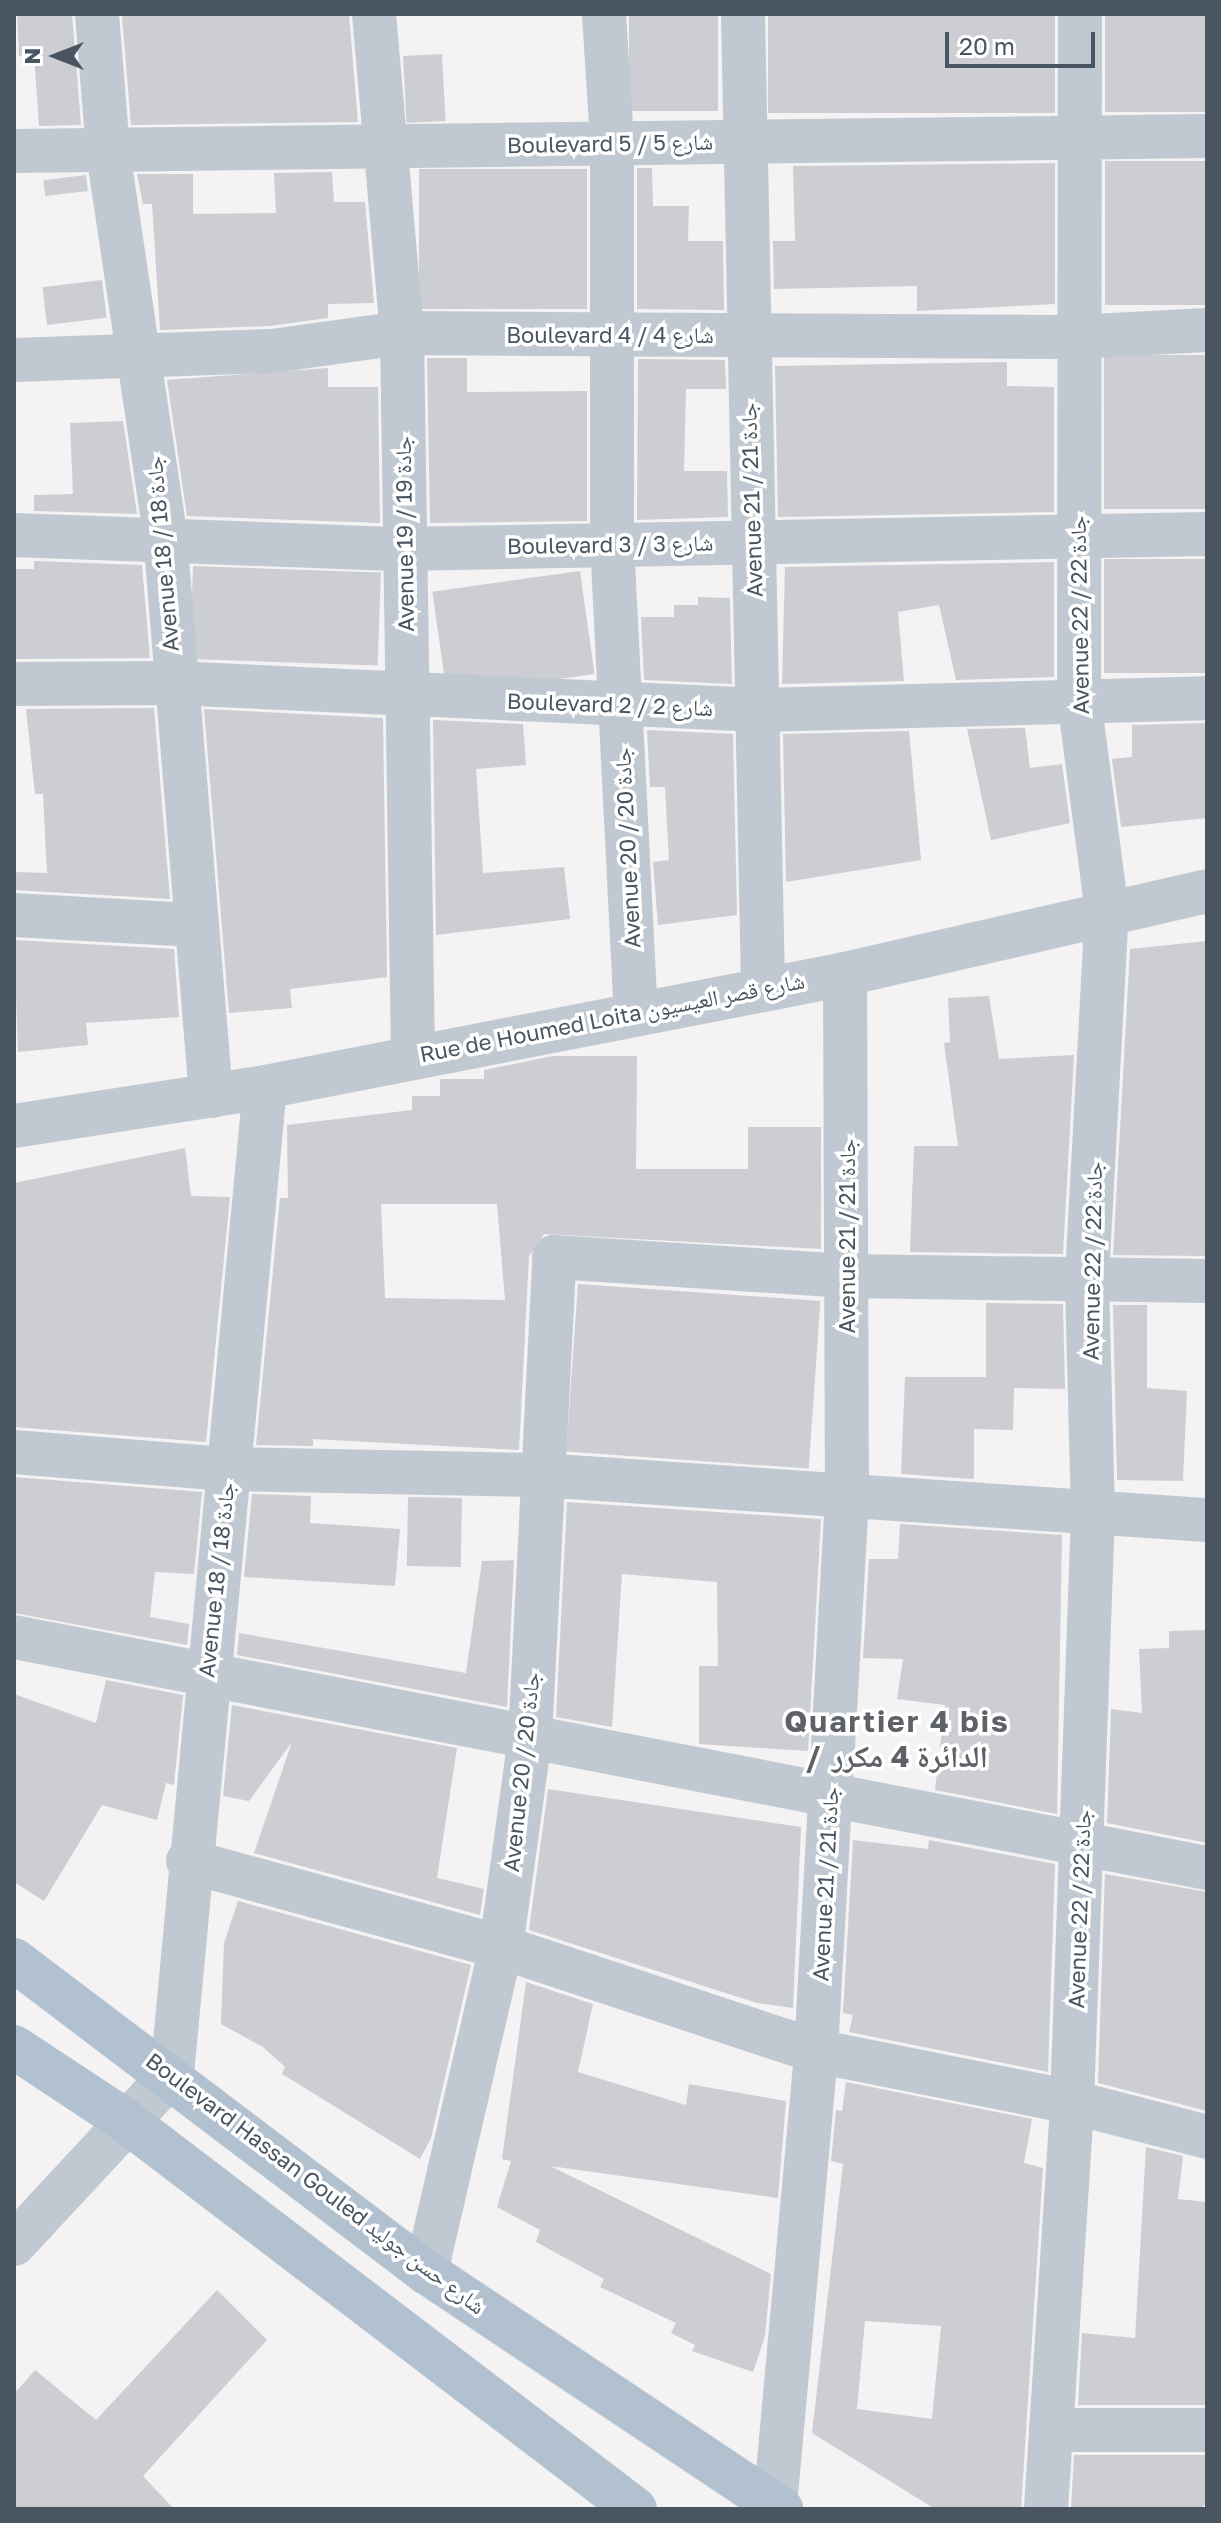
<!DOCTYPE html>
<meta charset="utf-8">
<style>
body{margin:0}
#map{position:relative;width:1221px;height:2523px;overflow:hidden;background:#f4f2f2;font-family:"Golos Text","Noto Naskh Arabic",sans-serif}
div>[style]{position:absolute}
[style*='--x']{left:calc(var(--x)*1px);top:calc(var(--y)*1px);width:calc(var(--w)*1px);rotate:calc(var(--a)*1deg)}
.building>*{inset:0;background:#ccced4;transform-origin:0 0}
.minor>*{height:44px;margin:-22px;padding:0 22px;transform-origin:22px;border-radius:22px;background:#c0c9d1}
.major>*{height:44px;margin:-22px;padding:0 22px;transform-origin:22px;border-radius:22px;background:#b2c1d0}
span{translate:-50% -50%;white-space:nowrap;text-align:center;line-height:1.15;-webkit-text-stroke:7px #fff;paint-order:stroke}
.street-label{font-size:22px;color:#495560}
.district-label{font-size:30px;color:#5e6267;font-weight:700;letter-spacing:2px}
.frame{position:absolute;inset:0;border:16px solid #495560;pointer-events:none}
.north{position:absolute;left:16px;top:16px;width:80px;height:80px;-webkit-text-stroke:6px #fff;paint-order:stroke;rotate:270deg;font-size:22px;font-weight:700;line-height:32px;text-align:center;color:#495560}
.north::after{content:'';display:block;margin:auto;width:28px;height:36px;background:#495560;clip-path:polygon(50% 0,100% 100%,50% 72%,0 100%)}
.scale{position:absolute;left:945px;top:32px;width:150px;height:36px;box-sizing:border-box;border:4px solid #495560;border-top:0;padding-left:10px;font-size:24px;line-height:28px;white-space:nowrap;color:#495560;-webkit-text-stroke:6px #fff;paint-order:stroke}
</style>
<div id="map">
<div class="building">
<i style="clip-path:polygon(17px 14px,72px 14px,81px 125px,39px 126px,34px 54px,19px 56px)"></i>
<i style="clip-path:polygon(148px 14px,349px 14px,358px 122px,131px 125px,122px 16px)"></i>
<i style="left:629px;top:14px;width:89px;height:97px"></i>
<i style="left:768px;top:14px;width:287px;height:99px"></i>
<i style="left:1105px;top:14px;width:102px;height:98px"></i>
<i style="left:442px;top:54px;width:67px;height:39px;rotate:87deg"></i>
<i style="left:1207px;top:161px;width:144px;height:102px;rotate:90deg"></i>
<i style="clip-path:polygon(1055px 163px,1055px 304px,917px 311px,917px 286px,774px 289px,773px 241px,795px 241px,793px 166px)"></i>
<i style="clip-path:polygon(637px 168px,652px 168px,653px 206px,689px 206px,688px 241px,723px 241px,724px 310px,637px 309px)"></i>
<i style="left:587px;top:169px;width:140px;height:168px;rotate:90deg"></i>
<i style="clip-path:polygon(332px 172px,334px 202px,365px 202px,374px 303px,328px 304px,328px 318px,270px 326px,160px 330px,152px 204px,143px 204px,137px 174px,193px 174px,193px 214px,276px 213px,274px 173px)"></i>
<i style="left:86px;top:175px;width:16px;height:43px;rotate:83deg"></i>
<i style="left:102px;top:280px;width:38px;height:60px;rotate:83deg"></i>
<i style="left:1207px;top:355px;width:154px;height:103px;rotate:90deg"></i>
<i style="clip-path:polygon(427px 358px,467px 358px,467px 392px,587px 391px,587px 521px,430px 523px)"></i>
<i style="clip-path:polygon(638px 359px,725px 360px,726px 389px,686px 389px,684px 471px,727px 471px,728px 517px,637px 520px)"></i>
<i style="clip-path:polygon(1007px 362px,1007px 386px,1054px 387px,1054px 512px,778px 517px,775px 366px)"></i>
<i style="clip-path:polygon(328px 368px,328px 387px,378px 387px,380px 523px,187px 516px,167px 380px)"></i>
<i style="clip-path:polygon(123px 421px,137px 514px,34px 511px,34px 495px,73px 494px,70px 423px)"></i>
<i style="left:1207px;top:559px;width:114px;height:103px;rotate:90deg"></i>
<i style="clip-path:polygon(34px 561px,142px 565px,150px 658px,14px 659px,14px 569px,34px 569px)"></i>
<i style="clip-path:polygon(1054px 562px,1054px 677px,956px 680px,939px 605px,898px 612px,904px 681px,782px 684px,785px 567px)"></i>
<i style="left:193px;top:566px;width:188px;height:93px;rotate:2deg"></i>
<i style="left:580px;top:571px;width:104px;height:149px;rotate:82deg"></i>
<i style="clip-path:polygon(698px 597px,730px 598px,732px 684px,644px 680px,641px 617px,674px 617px,674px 605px,698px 605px)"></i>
<i style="clip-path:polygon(154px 708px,170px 899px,14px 890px,14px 872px,47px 873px,43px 794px,35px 794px,26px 709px)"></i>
<i style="clip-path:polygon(204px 709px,383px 718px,387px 977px,290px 989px,292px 1008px,229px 1013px)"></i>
<i style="clip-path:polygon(433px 720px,523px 724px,526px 765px,476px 769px,483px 873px,564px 867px,570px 919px,436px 935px)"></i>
<i style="clip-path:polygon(1207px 723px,1207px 818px,1121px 827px,1112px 759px,1132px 757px,1132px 725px)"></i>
<i style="clip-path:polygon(1025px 728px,1030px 768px,1062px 764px,1070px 823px,991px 840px,967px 729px)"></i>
<i style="clip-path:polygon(647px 730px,733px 734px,737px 915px,658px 925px,653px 862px,669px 860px,665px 787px,650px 787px)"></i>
<i style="clip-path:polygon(909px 731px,921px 860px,786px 882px,783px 734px)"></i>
<i style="clip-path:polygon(14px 940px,174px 949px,179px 1017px,86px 1023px,88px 1045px,18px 1052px)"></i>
<i style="clip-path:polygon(1207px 941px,1205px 1256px,1113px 1255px,1130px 949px)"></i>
<i style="clip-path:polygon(989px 996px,999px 1059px,1074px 1055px,1063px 1254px,910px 1252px,914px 1146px,958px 1146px,944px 1043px,950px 1042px,948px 998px)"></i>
<i style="clip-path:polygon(evenodd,553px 1056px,637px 1056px,636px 1169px,748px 1169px,748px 1127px,821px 1127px,821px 1249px,544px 1234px,529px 1256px,519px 1450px,313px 1439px,313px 1446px,256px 1445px,280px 1198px,288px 1198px,287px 1125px,412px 1110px,412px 1096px,440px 1096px,440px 1079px,484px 1079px,484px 1070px,553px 1056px,381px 1204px,497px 1204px,505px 1300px,385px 1298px,381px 1204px)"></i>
<i style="clip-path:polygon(185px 1148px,191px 1196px,230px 1197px,206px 1442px,14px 1427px,14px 1183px)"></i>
<i style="left:578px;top:1284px;width:243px;height:168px;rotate:4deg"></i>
<i style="clip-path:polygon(986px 1303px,1063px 1304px,1065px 1389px,1014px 1388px,1013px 1430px,974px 1429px,974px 1479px,901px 1474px,905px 1377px,986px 1377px)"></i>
<i style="clip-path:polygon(1113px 1305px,1147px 1305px,1147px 1388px,1187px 1391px,1183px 1481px,1117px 1480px)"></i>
<i style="clip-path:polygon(14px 1477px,202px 1492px,194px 1574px,155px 1572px,150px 1617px,189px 1624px,187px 1645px,14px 1613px)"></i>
<i style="clip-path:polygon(252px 1494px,311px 1496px,310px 1523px,400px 1529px,395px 1586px,244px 1577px)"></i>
<i style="left:408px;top:1497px;width:54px;height:69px;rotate:1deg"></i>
<i style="clip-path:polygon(567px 1502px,821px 1519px,808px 1751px,699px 1744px,699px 1666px,718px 1666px,717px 1582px,622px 1574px,612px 1727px,556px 1717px)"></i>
<i style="clip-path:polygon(900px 1524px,1062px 1535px,1057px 1814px,935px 1790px,945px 1705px,897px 1699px,903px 1659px,863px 1658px,869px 1559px,898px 1559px)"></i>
<i style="clip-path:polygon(514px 1560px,507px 1707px,237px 1655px,239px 1633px,466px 1673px,482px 1561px)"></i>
<i style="clip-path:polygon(1207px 1630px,1207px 1843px,1107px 1823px,1111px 1709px,1142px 1713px,1139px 1649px,1169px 1648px,1169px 1631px)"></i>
<i style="clip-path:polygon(106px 1680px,183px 1695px,174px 1785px,166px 1783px,157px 1820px,102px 1805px,44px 1901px,14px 1882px,14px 1694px,96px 1723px)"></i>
<i style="clip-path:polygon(232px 1705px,457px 1748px,437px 1878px,484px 1889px,480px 1915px,254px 1853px,292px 1742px,249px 1801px,223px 1796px)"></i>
<i style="clip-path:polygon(548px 1789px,801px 1827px,793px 2008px,757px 2003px,529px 1930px)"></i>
<i style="clip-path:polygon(853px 1840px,928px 1849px,929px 1840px,1055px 1864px,1048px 2072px,849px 2032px,853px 2015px,843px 2013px)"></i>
<i style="clip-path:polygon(1105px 1874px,1207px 1892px,1207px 2111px,1098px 2083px)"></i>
<i style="clip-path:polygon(238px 1901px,471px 1965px,431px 2138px,420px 2159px,282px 2074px,285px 2067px,263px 2047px,221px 2024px,224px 1943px)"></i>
<i style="clip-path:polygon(526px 1982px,593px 2004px,578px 2072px,686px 2105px,689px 2084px,786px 2101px,778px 2198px,550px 2166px,771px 2274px,765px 2336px,753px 2372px,692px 2351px,695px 2345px,671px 2333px,676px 2323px,600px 2287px,604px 2279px,536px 2242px,540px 2230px,497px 2207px,511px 2161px,502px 2159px)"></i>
<i style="clip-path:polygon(evenodd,846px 2082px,1032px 2119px,1024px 2163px,1043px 2168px,1021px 2509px,935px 2509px,812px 2433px,843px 2164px,831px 2161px,836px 2110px,842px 2111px,846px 2082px,865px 2321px,941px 2326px,932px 2419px,857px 2409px,865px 2321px)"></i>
<i style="clip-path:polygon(1146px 2147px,1183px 2156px,1178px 2199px,1207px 2202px,1207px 2405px,1078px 2405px,1082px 2333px,1135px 2338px)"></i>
<i style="clip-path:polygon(217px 2290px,267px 2340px,143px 2476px,174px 2509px,14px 2509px,14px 2394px,35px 2370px,96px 2420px)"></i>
<i style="clip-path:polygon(1074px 2455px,1207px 2455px,1207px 2500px,1202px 2509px,1071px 2509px)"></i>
</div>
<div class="minor">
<i style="--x:97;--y:14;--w:138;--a:85.4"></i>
<i style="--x:108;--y:152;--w:387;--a:81.5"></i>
<i style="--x:165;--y:535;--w:563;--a:85.31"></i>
<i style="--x:374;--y:14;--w:320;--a:85"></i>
<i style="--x:402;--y:333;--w:722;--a:89.13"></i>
<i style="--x:604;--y:14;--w:126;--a:86.4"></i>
<i style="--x:612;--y:140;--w:403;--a:90"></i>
<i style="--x:612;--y:543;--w:469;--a:87.1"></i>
<i style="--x:743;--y:14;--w:972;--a:88.82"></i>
<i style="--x:14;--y:151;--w:1193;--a:-0.72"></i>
<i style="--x:14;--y:360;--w:258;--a:-2"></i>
<i style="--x:272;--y:351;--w:131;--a:-7.9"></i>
<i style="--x:402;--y:333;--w:673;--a:0.34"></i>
<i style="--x:1075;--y:337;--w:132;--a:-3"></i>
<i style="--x:14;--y:535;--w:387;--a:2.1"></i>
<i style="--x:401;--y:549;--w:806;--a:-1.07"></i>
<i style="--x:14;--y:684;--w:159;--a:-0.4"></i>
<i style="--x:173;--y:683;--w:587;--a:2.64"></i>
<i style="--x:759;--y:710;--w:448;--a:-1.5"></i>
<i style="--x:14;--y:915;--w:181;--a:3.2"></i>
<i style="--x:14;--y:1126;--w:254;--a:-8.8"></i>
<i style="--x:265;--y:1087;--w:591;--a:-11.02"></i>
<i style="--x:845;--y:974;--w:371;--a:-12.9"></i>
<i style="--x:14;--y:1452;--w:214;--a:4.6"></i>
<i style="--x:227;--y:1469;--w:314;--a:1.1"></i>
<i style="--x:541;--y:1475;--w:668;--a:3.87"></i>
<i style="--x:14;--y:1637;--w:1215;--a:10.96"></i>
<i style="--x:188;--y:1861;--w:325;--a:15.4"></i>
<i style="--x:501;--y:1947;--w:332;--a:18.3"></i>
<i style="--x:816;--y:2051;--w:261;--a:11.3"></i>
<i style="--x:1072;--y:2102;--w:139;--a:14.5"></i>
<i style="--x:14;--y:2244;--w:232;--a:-47.1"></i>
<i style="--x:172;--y:2074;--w:991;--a:-84.62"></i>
<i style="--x:426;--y:2272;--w:334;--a:-77"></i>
<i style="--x:501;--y:1947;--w:210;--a:-82.1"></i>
<i style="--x:530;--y:1739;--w:483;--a:-87.1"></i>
<i style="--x:554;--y:1257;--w:294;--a:3.7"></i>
<i style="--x:847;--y:1276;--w:360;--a:0.8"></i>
<i style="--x:1051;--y:2430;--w:156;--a:0"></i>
<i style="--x:775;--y:2505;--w:456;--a:-84.8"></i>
<i style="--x:816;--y:2051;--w:555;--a:-86.8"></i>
<i style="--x:847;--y:1497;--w:523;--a:-90.22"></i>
<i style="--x:1046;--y:2509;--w:408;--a:-86.3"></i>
<i style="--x:1072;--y:2102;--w:589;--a:-87.96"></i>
<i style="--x:1093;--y:1513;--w:236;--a:-91.5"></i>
<i style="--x:1087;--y:1277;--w:366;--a:-86.9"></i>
<i style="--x:1107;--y:912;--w:214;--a:-97.5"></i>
<i style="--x:1079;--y:700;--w:686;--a:-89.92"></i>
</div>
<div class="major">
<i style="--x:14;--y:1960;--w:517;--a:37.14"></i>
<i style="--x:426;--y:2272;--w:427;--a:33.7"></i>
<i style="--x:14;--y:2047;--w:134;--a:33.5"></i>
<i style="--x:126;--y:2121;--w:640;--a:37.32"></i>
</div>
<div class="street-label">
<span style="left:610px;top:143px;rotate:-1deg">Boulevard 5 / شارع 5</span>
<span style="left:610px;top:335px">Boulevard 4 / شارع 4</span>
<span style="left:751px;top:500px;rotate:-92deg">Avenue 21 / جادة 21</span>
<span style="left:404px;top:534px;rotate:-91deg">Avenue 19 / جادة 19</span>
<span style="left:610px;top:544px;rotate:-1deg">Boulevard 3 / شارع 3</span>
<span style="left:162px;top:554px;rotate:-95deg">Avenue 18 / جادة 18</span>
<span style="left:1079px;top:615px;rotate:-91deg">Avenue 22 / جادة 22</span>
<span style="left:610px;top:704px;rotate:2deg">Boulevard 2 / شارع 2</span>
<span style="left:627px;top:848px;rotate:-93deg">Avenue 20 / جادة 20</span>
<span style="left:612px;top:1017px;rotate:-11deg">Rue de Houmed Loita شارع قصر العيسيون</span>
<span style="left:847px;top:1236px;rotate:-90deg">Avenue 21 / جادة 21</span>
<span style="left:1092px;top:1261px;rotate:-89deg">Avenue 22 / جادة 22</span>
<span style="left:216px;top:1580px;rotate:-84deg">Avenue 18 / جادة 18</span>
<span style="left:521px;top:1772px;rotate:-84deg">Avenue 20 / جادة 20</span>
<span style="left:825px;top:1884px;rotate:-87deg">Avenue 21 / جادة 21</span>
<span style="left:1079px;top:1909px;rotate:-88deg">Avenue 22 / جادة 22</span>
<span style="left:316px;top:2183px;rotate:37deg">Boulevard Hassan Gouled شارع حسن جوليد</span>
</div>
<div class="district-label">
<span style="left:897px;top:1738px">Quartier 4 bis<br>/ الدائرة 4 مكرر</span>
</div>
<div class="frame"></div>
<div class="north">N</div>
<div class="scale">20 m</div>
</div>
